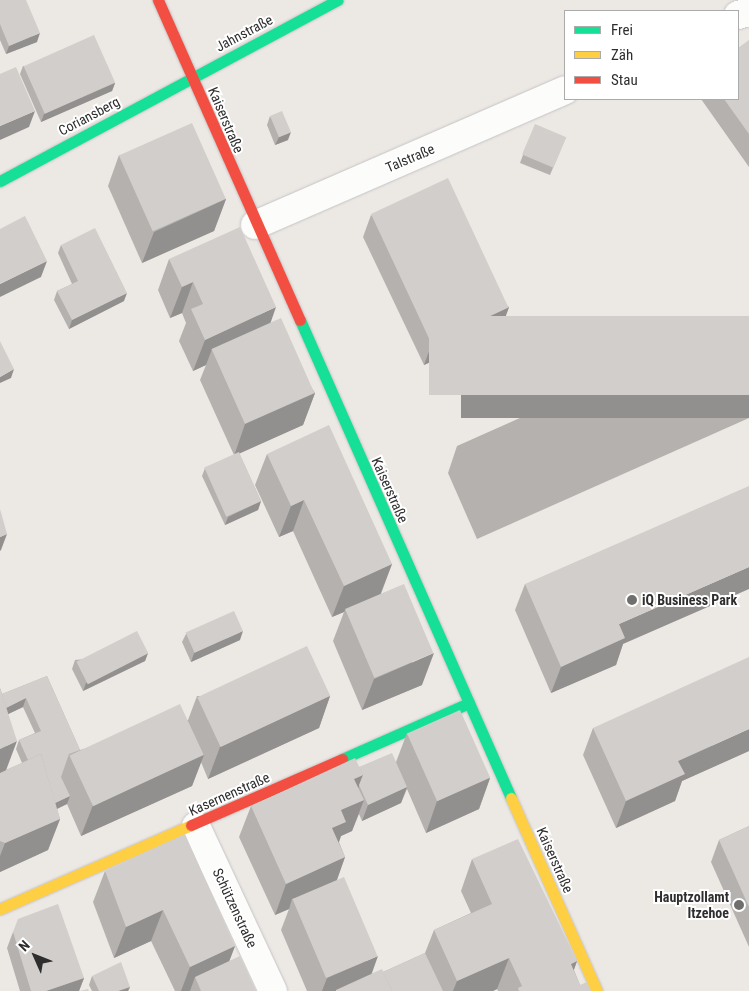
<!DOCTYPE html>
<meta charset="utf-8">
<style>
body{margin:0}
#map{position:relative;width:749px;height:991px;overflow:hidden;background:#ece8e4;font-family:"Roboto Condensed",sans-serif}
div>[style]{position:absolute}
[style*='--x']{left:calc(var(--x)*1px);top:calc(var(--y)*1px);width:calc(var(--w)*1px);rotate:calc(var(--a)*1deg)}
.roads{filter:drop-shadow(0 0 1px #c5c4c5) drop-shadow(0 0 1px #c5c4c5)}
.street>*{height:28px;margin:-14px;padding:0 14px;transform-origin:14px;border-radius:14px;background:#fcfcfb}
.fast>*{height:11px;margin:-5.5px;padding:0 5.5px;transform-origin:5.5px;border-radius:5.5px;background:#16e098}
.slow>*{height:11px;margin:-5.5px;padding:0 5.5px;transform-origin:5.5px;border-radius:5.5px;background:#ffcf43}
.jam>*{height:11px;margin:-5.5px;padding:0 5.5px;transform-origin:5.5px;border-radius:5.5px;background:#f24e42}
.wall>*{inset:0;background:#b4b1af}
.shaded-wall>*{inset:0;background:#92908e;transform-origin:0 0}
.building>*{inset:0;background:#d1cecb;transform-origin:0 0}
.dots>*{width:14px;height:14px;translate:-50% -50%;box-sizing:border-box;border:2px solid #fff;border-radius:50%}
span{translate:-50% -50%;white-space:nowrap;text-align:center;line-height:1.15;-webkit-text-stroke:4px #fff;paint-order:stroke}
.street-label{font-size:14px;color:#2e2e2e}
.poi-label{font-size:14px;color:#2e2e2e;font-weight:700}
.left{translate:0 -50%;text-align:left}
.right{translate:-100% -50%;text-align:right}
.legend{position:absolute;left:564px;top:10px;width:175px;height:90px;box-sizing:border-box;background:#fff;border:1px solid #ababab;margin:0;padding:6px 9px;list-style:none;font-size:15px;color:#2e2e2e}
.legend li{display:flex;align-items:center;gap:10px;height:25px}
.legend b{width:25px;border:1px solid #ababab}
.north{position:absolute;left:10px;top:931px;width:50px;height:50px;-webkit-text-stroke:4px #fff;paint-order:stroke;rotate:314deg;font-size:14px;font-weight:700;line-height:20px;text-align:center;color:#2e2e2e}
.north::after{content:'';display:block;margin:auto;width:18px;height:22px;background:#2e2e2e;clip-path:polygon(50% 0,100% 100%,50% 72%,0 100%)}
</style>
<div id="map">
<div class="roads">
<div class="street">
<i style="--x:738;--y:15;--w:11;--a:-15"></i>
<i style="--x:255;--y:225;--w:338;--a:-23.5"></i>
<i style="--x:196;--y:826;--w:182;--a:65"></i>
</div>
<div class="fast">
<i style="--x:0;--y:181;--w:383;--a:-28.2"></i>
<i style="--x:300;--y:320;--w:522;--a:66.18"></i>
<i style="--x:342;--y:759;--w:139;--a:-23.8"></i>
</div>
<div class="slow">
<i style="--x:511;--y:798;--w:211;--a:66"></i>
<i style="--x:0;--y:909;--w:209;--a:-23.7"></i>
</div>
<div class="jam">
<i style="--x:158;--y:0;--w:350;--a:66.1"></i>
<i style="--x:191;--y:825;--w:165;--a:-23.6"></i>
</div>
</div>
<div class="wall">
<i style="clip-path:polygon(0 0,37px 42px,6px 54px,0 40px)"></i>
<i style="clip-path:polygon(749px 40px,749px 167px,701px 99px,738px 99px)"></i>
<i style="clip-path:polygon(23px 66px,115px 83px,112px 91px,41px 122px,20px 74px)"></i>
<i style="clip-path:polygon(270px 116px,288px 140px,275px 145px,267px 125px)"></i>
<i style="clip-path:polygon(566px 137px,550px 175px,520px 163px,523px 155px)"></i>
<i style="clip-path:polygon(119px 155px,226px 199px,214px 231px,142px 263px,108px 186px)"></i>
<i style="clip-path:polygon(371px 215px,509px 307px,501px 329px,424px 365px,363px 237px)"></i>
<i style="clip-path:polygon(61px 245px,124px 301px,69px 329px,54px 300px,57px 291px,72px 284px,58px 253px)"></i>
<i style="clip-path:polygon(169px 259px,270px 323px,315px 393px,303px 425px,239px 453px,261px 501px,258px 510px,225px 525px,202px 476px,205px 468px,234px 455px,200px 380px,206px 365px,193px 371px,179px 341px,186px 323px,182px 313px,170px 318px,158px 290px)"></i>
<i style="clip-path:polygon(749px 316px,749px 418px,477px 539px,448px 473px,457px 446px)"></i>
<i style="clip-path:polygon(267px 454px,392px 564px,381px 594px,422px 685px,362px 710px,333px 641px,344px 612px,332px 617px,293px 531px,279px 537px,255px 485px)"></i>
<i style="clip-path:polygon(525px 584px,623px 644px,616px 665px,551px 693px,515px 610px)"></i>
<i style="clip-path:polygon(186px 634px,240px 640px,191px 662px,182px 642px)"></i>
<i style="clip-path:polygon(148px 653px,145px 661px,83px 691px,72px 669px,75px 660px)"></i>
<i style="clip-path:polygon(evenodd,47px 676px,80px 750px,188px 720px,197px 696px,330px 696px,319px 728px,208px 779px,201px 762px,192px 786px,81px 836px,67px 804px,57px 809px,60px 819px,48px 850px,0 872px,0 688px,2px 694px,47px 676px,23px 707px,35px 733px,19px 740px,16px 749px,22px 763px,6px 770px,8px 714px,23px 707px)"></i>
<i style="clip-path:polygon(593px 728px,749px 751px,682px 781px,675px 801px,616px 828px,583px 755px)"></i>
<i style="clip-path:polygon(407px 733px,490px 778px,479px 809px,426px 833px,407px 789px,401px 803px,362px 821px,359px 814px,352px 831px,341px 836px,339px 842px,345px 857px,337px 880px,371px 974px,383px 972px,425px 953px,434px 930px,471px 913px,461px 891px,472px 859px,577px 961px,574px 970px,580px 985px,591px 991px,498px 991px,497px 989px,493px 991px,307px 991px,281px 930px,289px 909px,275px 915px,239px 837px,251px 806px,359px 767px,396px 762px)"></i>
<i style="clip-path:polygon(749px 826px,749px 947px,711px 862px,719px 840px)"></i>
<i style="clip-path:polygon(105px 871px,235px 946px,229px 961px,256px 991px,175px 991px,151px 941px,114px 958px,93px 902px)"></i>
<i style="clip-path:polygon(13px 932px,84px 978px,79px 991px,20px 991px,7px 948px)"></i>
<i style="clip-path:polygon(92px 976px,130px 987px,128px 991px,92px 991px,89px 985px)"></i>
</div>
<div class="shaded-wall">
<i style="clip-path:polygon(40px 33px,37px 42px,6px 54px,9px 46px)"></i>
<i style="clip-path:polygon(115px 83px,112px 91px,41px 122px,44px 114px)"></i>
<i style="clip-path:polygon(35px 111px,29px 127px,0 140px,0 126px)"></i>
<i style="clip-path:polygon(291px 132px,288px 140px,275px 145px,279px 137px)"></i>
<i style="clip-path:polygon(226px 199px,214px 231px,142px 263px,154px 232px)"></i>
<i style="clip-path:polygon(47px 261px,41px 277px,0 297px,0 284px)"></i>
<i style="clip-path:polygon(193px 282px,182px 313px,170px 318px,182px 287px)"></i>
<i style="clip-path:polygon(127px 293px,124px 301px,69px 329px,72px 320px)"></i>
<i style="clip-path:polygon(276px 307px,265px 339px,212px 349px,206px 365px,193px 371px,205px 340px)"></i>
<i style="clip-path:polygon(509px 307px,501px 329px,424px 365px,432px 343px)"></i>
<i style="clip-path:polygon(14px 369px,11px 378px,0 383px,0 377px)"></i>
<i style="clip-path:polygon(315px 393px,303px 425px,234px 456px,245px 424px)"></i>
<i style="left:749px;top:395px;width:23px;height:288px;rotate:90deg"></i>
<i style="clip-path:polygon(304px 500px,293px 531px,279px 537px,291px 506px)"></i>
<i style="clip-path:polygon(261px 501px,258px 510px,225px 525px,228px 517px)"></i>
<i style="clip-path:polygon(7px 534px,1px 550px,0 551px,0 537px)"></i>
<i style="clip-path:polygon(392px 564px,380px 595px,345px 610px,344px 612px,332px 617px,344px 586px)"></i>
<i style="clip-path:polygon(749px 567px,749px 589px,623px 644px,616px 665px,551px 693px,561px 667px,619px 624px)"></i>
<i style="clip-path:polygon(243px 631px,240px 640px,191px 662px,194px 653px)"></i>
<i style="clip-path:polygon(148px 653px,145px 661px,83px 691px,86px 683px)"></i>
<i style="clip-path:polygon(434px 653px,422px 685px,362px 710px,374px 679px)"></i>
<i style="clip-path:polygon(330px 696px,319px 728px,208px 779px,220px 747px)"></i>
<i style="clip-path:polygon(26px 698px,23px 707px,0 718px,0 711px)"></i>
<i style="clip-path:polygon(749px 729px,749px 751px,682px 781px,675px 801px,616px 828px,626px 801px,678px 761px)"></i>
<i style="clip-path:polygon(17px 741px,5px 773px,0 775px,0 749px)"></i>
<i style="clip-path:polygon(204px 755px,192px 786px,81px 836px,93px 805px)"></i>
<i style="clip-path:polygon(363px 775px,352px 805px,364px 800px,352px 831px,341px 836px,335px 853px,332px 828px,354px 779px)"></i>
<i style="clip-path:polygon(490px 778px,479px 809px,426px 833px,437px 801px)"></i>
<i style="clip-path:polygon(407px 787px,401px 803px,362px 821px,368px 805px)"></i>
<i style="clip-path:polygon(70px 796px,67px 804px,46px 814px,49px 806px)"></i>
<i style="clip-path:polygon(60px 819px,48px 850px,0 872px,0 856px,5px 843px)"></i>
<i style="clip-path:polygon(345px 857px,334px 888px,292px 899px,289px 909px,275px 915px,286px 884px)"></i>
<i style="clip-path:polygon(163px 910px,151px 941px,114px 958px,126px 927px)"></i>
<i style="clip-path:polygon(235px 946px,223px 978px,195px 977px,190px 991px,181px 991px,190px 967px)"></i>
<i style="clip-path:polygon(378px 956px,367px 987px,336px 990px,336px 991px,322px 991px,327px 978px)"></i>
<i style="clip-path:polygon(509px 958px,497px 989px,493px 991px,453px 991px,457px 981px)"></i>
<i style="clip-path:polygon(577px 961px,566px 991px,571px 964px)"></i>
<i style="clip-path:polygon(84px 978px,79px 991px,46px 991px)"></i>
<i style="clip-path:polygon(130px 987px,128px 991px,118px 991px)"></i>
</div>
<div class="building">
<i style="clip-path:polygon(0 0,26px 0,40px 33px,9px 46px,0 24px)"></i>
<i style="left:94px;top:35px;width:52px;height:77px;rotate:66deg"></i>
<i style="clip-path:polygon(749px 40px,749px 134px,724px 99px,738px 99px,738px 48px)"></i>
<i style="clip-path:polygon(16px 67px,35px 111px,0 126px,0 74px)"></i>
<i style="left:282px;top:111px;width:23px;height:13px;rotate:67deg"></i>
<i style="left:192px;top:123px;width:83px;height:80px;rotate:66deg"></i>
<i style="left:535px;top:124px;width:34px;height:33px;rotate:23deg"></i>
<i style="left:448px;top:178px;width:143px;height:85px;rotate:65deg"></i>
<i style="clip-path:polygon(25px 216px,47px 261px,0 284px,0 229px)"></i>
<i style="clip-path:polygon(240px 227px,276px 307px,205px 340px,191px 309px,203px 304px,193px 282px,182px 287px,169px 259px)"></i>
<i style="clip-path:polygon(95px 228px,127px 293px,72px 320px,57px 291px,78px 281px,61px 245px)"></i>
<i style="left:749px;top:316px;width:79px;height:320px;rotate:90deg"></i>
<i style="left:281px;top:318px;width:82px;height:76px;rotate:66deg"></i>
<i style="clip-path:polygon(0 341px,14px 369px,0 377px)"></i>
<i style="clip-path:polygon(329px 425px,392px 564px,344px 586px,304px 500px,291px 506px,267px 454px)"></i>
<i style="left:239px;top:452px;width:54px;height:38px;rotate:66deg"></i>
<i style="clip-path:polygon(749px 486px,749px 567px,619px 624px,625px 638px,561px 667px,525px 584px)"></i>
<i style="clip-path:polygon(0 509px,7px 534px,0 537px)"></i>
<i style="left:404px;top:584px;width:75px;height:64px;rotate:67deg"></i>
<i style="left:234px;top:611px;width:22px;height:53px;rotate:66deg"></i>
<i style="left:137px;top:631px;width:25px;height:68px;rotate:63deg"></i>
<i style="left:307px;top:646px;width:55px;height:121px;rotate:65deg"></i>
<i style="clip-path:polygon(749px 657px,749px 729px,678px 761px,685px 774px,626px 801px,593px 728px)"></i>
<i style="clip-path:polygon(47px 676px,80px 750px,69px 754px,61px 777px,70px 796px,55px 803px,41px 754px,28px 760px,19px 740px,41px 731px,26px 698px,6px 708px,2px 694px)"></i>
<i style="clip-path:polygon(0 688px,17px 741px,0 749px)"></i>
<i style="left:180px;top:704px;width:56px;height:122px;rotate:65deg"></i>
<i style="left:460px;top:710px;width:74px;height:58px;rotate:66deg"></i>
<i style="clip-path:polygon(392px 753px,407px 787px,368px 805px,359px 785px,363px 775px,359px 767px)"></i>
<i style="clip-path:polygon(41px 754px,60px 819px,5px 843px,0 841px,0 773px)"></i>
<i style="clip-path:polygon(355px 758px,363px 775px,354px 779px,364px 800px,341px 810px,346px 822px,332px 828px,345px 857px,286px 884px,251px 806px)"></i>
<i style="clip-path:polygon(749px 826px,749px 907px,719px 840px)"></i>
<i style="clip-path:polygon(185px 834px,235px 946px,190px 967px,163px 910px,126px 927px,105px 871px)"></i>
<i style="clip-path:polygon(518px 839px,577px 961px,571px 964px,580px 985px,587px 982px,591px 991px,519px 991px,518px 988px,522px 986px,509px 958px,457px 981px,434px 930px,492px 904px,472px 859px)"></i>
<i style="left:344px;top:877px;width:86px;height:56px;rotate:67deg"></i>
<i style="clip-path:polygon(58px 904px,84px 978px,46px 991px,31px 991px,13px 932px,18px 919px)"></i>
<i style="clip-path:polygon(425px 953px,443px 991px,392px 991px,383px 972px)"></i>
<i style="clip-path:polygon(240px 956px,256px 991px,201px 991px,195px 977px)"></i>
<i style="clip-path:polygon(121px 962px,130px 987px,118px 991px,99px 991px,92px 976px)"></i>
<i style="clip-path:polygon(382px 969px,392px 991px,336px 991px,336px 990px)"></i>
<i style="clip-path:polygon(88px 989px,89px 991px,80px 991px)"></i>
</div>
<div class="dots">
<i style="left:632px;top:600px;background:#706f6e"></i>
<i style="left:739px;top:905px;background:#706f6e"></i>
</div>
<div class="street-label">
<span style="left:244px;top:33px;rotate:-28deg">Jahnstraße</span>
<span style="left:89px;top:116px;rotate:-28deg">Coriansberg</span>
<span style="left:226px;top:120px;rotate:67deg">Kaiserstraße</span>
<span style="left:410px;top:158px;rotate:-23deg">Talstraße</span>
<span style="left:390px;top:490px;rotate:66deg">Kaiserstraße</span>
<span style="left:229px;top:794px;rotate:-24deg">Kasernenstraße</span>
<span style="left:555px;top:860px;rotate:66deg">Kaiserstraße</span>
<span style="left:235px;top:908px;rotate:65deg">Schützenstraße</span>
</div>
<div class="poi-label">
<span class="left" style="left:642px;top:600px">iQ Business Park</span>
<span class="right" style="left:729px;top:905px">Hauptzollamt<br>Itzehoe</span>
</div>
<ul class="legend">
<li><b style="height:6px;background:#16e098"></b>Frei</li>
<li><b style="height:6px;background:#ffcf43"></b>Zäh</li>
<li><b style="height:6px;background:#f24e42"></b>Stau</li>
</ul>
<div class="north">N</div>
</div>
